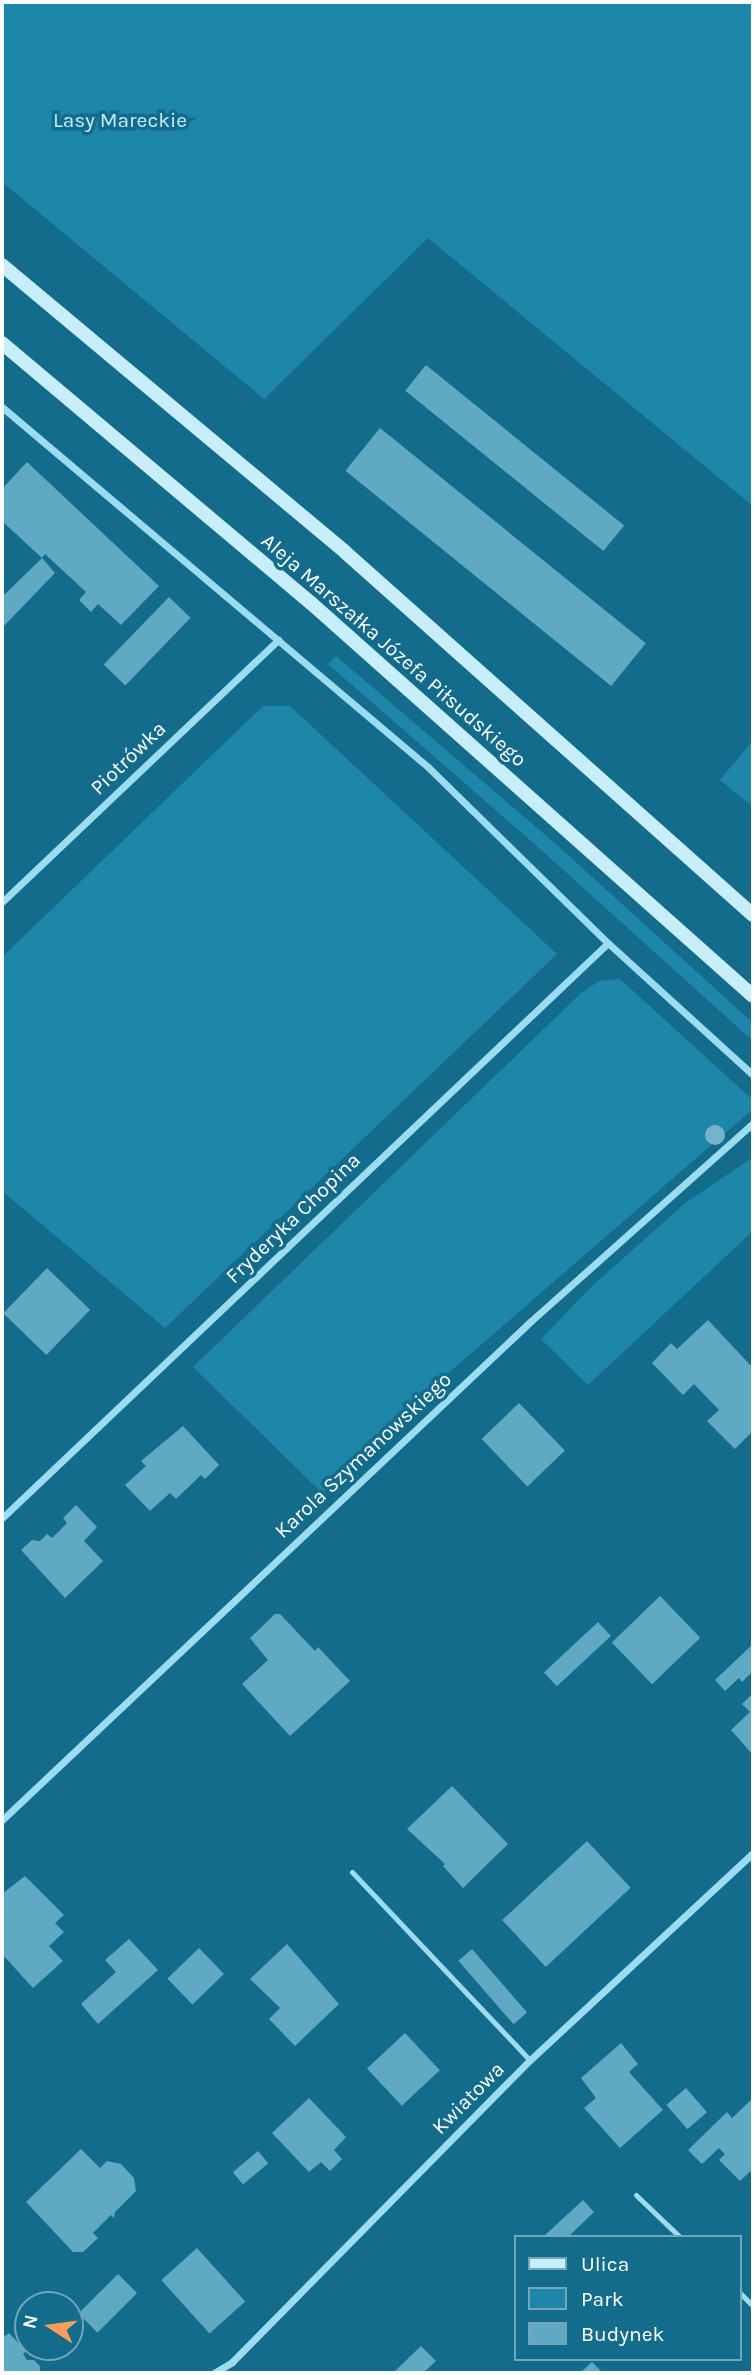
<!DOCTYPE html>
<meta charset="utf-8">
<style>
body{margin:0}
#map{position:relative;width:755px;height:2375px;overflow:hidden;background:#136c8b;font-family:Karla,sans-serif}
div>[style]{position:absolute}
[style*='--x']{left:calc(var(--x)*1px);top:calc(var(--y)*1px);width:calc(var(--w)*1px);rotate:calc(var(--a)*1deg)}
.green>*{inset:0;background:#1e86a8}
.building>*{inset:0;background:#5fa9c3;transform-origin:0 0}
.lane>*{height:5px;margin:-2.5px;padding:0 2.5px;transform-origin:2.5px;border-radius:2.5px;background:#9bdcf1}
.street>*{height:7px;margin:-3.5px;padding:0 3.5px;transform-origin:3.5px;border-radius:3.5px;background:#9bdcf1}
.secondary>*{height:14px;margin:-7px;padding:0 7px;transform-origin:7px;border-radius:7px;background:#c9eefb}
.trees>*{width:20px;height:20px;margin:-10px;border-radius:50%;background:#73b4c9}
span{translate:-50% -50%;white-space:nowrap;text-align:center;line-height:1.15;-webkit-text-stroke:7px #136c8b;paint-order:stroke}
.park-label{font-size:21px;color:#c1eefc}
.street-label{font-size:21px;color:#fff}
.frame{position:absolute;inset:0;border:4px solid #fff;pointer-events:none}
.legend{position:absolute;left:514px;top:2235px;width:228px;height:126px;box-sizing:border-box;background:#136c8b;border:2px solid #71a7b9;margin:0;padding:9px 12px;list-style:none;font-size:21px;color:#fff}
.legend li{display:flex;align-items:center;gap:14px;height:35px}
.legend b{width:35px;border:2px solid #71a7b9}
.north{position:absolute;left:14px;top:2291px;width:70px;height:70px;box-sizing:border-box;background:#136c8b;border:2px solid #71a7b9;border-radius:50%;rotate:283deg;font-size:19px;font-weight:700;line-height:28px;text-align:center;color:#fff}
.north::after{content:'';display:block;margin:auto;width:24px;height:32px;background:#ff9d5a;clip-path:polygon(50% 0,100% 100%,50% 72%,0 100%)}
</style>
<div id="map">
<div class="green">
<i style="clip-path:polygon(2px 2px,753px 2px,753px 506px,428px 238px,264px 399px,2px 182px)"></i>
<i style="clip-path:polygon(336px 656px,557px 845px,753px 1023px,753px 1041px,539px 848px,328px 664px)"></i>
<i style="clip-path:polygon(263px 706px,290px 706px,557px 954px,165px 1328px,2px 1191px,2px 957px)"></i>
<i style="clip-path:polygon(753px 740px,753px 807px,720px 780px)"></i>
<i style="clip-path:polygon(620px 979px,753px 1100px,753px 1109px,429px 1390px,323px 1494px,193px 1367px,580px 994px,599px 981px)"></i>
<i style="clip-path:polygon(753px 1157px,753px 1231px,588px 1385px,541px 1339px,591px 1287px,684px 1204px)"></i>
</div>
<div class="building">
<i style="left:426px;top:365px;width:255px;height:33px;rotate:39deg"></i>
<i style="left:380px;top:428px;width:342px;height:55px;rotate:39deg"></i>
<i style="clip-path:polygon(27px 462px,159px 586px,121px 625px,98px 604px,91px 612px,79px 600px,86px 592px,45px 554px,42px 558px,2px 521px,2px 489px)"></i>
<i style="clip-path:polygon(42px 558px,55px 573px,2px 628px,2px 597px)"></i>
<i style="left:169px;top:597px;width:30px;height:94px;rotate:44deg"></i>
<i style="left:47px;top:1268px;width:60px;height:63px;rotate:44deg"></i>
<i style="clip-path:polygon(708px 1320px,753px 1368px,753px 1431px,735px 1449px,707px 1421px,719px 1410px,694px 1384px,683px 1395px,652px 1363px,671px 1343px,677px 1349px)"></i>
<i style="left:519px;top:1403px;width:66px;height:52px;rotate:46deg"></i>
<i style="clip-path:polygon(183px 1426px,219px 1465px,205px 1479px,201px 1475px,176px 1499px,170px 1493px,150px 1511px,125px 1485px,146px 1466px,141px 1461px)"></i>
<i style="clip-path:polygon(76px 1505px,97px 1527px,84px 1541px,103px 1561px,65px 1598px,21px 1550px,32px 1540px,40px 1541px,47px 1534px,52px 1538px,67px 1523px,63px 1518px)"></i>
<i style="left:660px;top:1596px;width:58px;height:67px;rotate:46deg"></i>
<i style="clip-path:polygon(275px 1614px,280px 1614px,315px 1651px,318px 1647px,350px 1681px,290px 1736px,242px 1684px,268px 1660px,250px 1638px)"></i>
<i style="left:598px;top:1622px;width:19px;height:74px;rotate:47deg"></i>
<i style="clip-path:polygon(753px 1644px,753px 1671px,742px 1682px,739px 1678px,725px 1691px,715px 1680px)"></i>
<i style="clip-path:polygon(753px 1693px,753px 1755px,731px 1730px,750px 1712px,742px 1704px)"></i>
<i style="clip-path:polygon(452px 1786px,508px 1844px,463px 1888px,443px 1866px,445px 1864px,407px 1829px)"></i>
<i style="left:587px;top:1841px;width:64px;height:116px;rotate:47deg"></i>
<i style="clip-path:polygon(25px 1876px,64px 1915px,55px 1923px,64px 1932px,49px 1946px,63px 1961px,33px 1988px,2px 1954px,2px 1894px)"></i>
<i style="clip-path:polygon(129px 1939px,158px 1970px,98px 2024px,81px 2004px,116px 1972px,105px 1960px)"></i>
<i style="clip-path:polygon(287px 1944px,339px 2004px,295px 2046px,269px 2019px,280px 2008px,250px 1979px)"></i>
<i style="left:199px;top:1948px;width:36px;height:44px;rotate:46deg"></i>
<i style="left:472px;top:1949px;width:84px;height:18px;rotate:49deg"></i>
<i style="left:405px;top:2033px;width:51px;height:52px;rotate:47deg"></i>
<i style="clip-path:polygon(621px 2043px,638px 2064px,629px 2072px,663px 2110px,620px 2148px,584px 2108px,596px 2098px,581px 2078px)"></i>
<i style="left:686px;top:2088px;width:32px;height:26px;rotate:49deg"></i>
<i style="clip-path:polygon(309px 2098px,346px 2137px,334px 2150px,342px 2159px,330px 2171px,321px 2162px,309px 2172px,272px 2133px)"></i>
<i style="clip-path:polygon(753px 2098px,753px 2169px,740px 2181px,719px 2160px,725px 2154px,719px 2148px,702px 2164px,688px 2150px,727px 2112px,732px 2118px)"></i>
<i style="clip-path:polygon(81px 2149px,100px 2168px,107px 2161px,121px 2164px,134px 2178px,136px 2191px,115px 2212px,114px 2218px,111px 2215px,93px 2233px,98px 2238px,83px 2252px,73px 2252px,26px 2202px)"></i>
<i style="left:258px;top:2151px;width:16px;height:33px;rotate:50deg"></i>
<i style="clip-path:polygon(583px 2200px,594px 2212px,568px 2237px,543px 2237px)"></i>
<i style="left:197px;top:2248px;width:72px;height:48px;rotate:48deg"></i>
<i style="left:118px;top:2274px;width:27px;height:56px;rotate:45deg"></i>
<i style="clip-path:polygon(2px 2332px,5px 2336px,9px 2333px,26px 2351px,23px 2354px,27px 2360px,34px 2360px,40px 2366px,40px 2373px,2px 2373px)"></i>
<i style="clip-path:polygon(421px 2346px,436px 2361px,423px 2373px,393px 2373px)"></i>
<i style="clip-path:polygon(592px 2362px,603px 2373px,580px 2373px)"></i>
</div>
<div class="lane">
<i style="--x:352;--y:1872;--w:259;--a:46.6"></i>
<i style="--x:636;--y:2195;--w:61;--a:43.7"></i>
<i style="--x:739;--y:2292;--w:20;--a:45"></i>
</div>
<div class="street">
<i style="--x:2;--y:407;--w:558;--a:40.2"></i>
<i style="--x:428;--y:767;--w:252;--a:44.4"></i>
<i style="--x:608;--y:943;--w:196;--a:42.3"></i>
<i style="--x:2;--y:902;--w:381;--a:-43.5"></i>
<i style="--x:2;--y:1518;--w:835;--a:-43.5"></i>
<i style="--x:2;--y:1820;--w:727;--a:-43.33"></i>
<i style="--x:531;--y:1321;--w:297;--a:-41.7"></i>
<i style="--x:214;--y:2373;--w:21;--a:-31"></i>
<i style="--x:232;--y:2362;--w:424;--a:-45.4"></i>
<i style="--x:530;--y:2060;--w:304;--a:-42.9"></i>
</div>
<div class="secondary">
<i style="--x:2;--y:265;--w:447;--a:39.9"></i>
<i style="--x:345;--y:552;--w:546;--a:41.66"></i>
<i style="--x:2;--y:343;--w:404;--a:40.1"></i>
<i style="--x:311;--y:603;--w:591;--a:41.64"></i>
</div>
<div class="trees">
<i style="left:715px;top:1135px"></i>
</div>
<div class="park-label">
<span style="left:120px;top:120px">Lasy Mareckie</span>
</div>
<div class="street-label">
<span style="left:394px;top:650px;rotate:41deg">Aleja Marszałka Józefa Piłsudskiego</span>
<span style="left:128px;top:758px;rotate:-44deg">Piotrówka</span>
<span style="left:293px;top:1218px;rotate:-44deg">Fryderyka Chopina</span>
<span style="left:363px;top:1455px;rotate:-43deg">Karola Szymanowskiego</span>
<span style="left:468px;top:2098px;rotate:-45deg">Kwiatowa</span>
</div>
<div class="frame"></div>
<ul class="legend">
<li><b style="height:9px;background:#c9eefb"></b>Ulica</li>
<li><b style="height:19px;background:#1e86a8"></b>Park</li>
<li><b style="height:19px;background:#5fa9c3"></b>Budynek</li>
</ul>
<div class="north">N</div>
</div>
